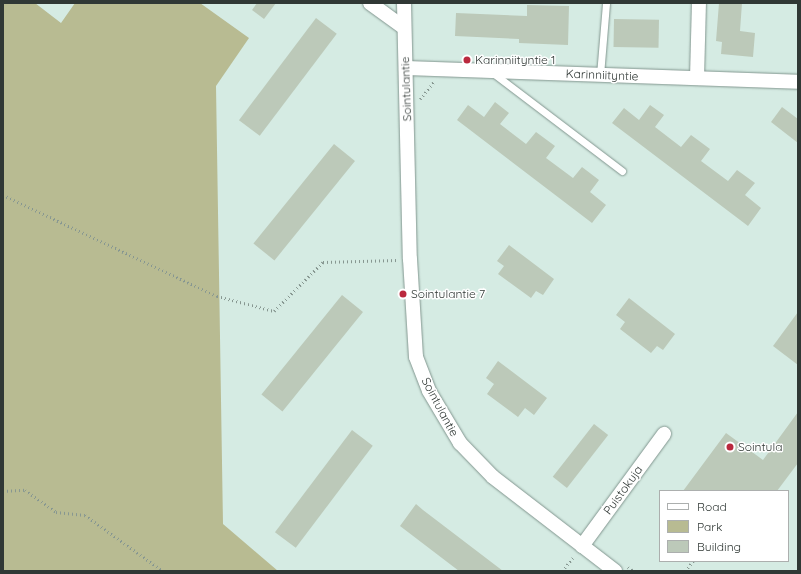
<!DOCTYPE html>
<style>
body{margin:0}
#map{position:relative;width:801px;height:574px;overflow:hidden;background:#d5ebe3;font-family:Quicksand,sans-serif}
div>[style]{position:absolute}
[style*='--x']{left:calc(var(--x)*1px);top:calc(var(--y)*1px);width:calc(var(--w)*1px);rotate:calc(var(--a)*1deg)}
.green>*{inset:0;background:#b8bb92}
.building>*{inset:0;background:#bcc9b9;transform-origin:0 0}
.path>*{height:2.5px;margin-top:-1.25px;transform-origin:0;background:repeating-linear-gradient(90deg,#879791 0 1px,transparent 0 4px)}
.roads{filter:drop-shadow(0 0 1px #82968f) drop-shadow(0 0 1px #82968f)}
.lane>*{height:7px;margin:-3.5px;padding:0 3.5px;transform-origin:3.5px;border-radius:3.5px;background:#fff}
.street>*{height:14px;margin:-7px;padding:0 7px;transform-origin:7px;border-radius:7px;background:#fff}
.dots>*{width:11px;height:11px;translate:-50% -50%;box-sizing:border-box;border:2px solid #fff;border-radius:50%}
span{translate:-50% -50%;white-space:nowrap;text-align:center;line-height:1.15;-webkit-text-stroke:3px #fff;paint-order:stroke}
.poi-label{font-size:12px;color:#303835}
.left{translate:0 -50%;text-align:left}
.street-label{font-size:12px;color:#303835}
.frame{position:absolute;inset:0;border:4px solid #303835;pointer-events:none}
.legend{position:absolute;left:659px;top:490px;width:130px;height:72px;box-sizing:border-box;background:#fff;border:1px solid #acafae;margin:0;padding:5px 7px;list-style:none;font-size:12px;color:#303835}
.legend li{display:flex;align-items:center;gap:8px;height:20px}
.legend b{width:20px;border:1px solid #acafae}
</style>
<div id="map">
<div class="green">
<i style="clip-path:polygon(3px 3px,35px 3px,61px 23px,75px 3px,200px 3px,249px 38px,216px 86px,223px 524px,278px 571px,3px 571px)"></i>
</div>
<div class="building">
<i style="clip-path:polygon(257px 3px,276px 3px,264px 19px,252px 10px)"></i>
<i style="clip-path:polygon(719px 3px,742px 3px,740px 31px,755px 33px,753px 57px,721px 54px,722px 42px,716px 41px)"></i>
<i style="clip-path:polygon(527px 5px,569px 6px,568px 45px,519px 43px,519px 39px,455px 36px,456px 13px,527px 16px)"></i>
<i style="left:316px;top:18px;width:26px;height:128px;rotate:37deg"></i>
<i style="left:614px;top:19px;width:45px;height:28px;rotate:1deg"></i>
<i style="clip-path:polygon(495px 102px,509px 113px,500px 124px,526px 144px,536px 132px,555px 146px,546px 158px,573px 178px,582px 167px,599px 180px,590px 192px,606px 205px,592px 223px,457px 120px,468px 105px,484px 117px)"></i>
<i style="clip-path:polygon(650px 105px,664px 115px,655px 127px,681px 147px,691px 135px,710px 149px,701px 161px,728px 181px,737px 170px,755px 183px,745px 195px,761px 208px,748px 226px,612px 123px,624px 108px,639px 120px)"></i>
<i style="clip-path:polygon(782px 107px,798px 119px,798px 143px,771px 122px)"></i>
<i style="left:334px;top:144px;width:27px;height:128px;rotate:39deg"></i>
<i style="clip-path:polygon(509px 245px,554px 279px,543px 295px,536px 291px,531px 298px,498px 274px,504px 266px,497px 261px)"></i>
<i style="left:342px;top:295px;width:27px;height:128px;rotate:39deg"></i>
<i style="clip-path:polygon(629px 298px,675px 334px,663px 350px,657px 346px,651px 353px,620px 329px,625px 322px,616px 315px)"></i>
<i style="clip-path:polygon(798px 312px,798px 365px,773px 346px)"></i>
<i style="clip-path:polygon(498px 361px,547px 398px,534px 415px,525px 408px,518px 417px,487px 394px,494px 384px,486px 378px)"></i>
<i style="clip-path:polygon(798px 412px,798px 463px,777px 491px,683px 491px,726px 433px,763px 460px)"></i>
<i style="left:594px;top:424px;width:18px;height:67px;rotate:38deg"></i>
<i style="left:352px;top:430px;width:26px;height:128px;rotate:37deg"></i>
<i style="clip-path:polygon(416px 504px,423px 510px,503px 571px,459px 571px,400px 526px)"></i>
</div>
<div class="path">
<i style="--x:420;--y:99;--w:22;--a:-51"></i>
<i style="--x:3;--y:195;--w:237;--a:25.3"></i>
<i style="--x:217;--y:296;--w:59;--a:14.7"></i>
<i style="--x:274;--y:311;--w:69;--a:-45"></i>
<i style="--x:323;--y:262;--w:75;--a:-1.5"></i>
<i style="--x:3;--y:491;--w:22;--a:-3"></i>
<i style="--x:25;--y:490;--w:38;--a:35"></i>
<i style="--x:56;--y:512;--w:29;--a:6"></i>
<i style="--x:85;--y:515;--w:96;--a:35.7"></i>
<i style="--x:628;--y:567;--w:7;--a:34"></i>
<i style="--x:562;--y:571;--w:19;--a:-51"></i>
<i style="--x:685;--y:571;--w:13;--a:-51"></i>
</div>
<div class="roads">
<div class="lane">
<i style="--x:493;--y:73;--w:162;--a:37.2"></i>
<i style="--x:600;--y:75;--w:72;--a:-85.2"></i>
</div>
<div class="street">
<i style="--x:370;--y:3;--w:41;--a:36"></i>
<i style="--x:404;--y:3;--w:256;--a:88.7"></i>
<i style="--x:410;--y:259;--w:98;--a:86.5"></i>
<i style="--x:416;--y:357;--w:36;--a:69"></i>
<i style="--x:429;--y:391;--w:61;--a:59.2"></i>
<i style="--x:460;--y:443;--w:47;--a:45.9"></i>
<i style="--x:493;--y:477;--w:154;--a:37.6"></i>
<i style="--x:406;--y:68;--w:392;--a:2"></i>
<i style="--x:697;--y:78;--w:75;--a:-88.5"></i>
<i style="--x:582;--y:546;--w:139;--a:-53.8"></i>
</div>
</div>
<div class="dots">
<i style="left:467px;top:60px;background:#ba293e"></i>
<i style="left:403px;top:294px;background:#ba293e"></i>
<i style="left:730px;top:447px;background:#ba293e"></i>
</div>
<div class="poi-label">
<span class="left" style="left:475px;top:60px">Karinniityntie 1</span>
<span class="left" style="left:411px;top:294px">Sointulantie 7</span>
<span class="left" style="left:738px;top:447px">Sointula</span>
</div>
<div class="street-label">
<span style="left:602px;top:75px;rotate:2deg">Karinniityntie</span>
<span style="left:406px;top:89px;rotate:-92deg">Sointulantie</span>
<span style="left:440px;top:407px;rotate:62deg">Sointulantie</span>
<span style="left:623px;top:490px;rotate:-54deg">Puistokuja</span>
</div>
<div class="frame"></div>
<ul class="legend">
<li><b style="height:5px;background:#fff"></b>Road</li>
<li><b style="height:11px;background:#b8bb92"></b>Park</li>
<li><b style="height:11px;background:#bcc9b9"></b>Building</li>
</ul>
</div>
